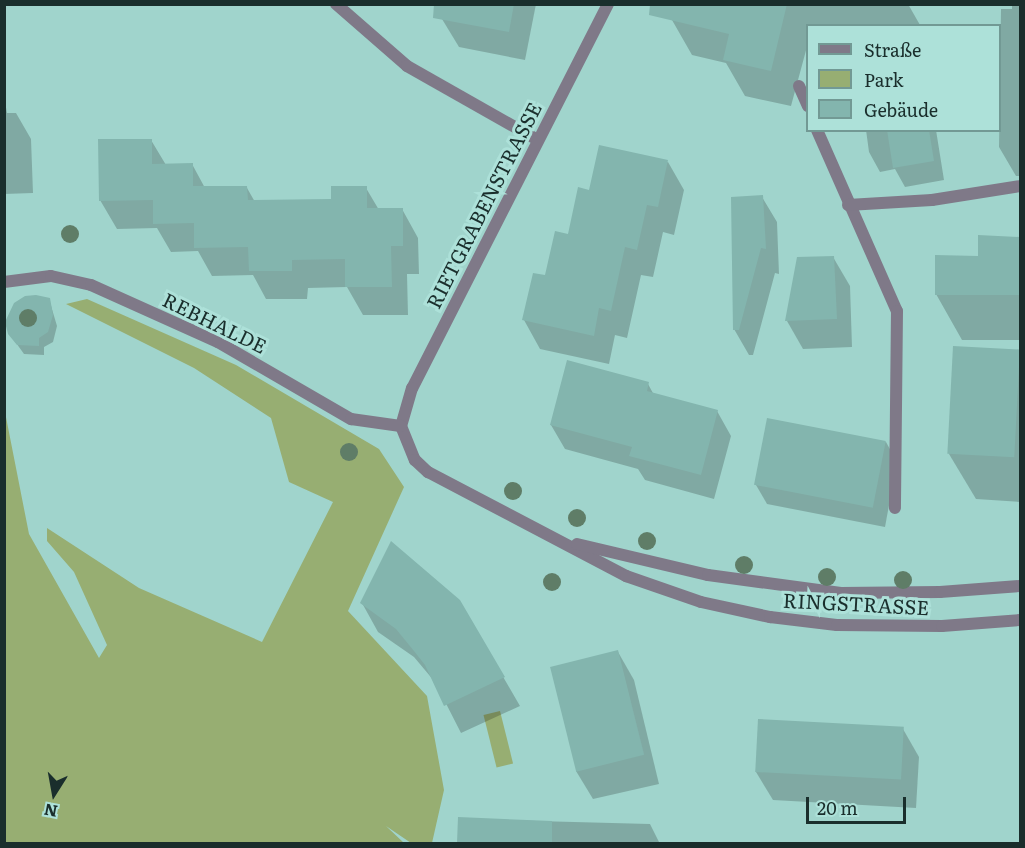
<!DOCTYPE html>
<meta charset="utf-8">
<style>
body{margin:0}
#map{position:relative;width:1025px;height:848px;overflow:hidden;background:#a0d4cc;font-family:Literata,serif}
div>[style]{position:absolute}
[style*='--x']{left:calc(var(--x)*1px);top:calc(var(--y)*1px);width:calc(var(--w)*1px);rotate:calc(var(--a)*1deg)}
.green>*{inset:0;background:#97ae72;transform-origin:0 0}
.shadow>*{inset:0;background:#0003}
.building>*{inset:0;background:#83b5ae;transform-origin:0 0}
.street>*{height:12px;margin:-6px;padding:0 6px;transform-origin:6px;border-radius:6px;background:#7f7988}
.trees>*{width:18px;height:18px;margin:-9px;border-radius:50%;background:#5f7d67}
span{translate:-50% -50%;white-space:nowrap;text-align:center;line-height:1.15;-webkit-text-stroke:6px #ade1d9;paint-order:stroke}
.street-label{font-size:20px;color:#1a2e2c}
.frame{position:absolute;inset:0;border:6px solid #1a2e2c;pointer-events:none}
.legend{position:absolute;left:806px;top:24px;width:195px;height:108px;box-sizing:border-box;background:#ade1d9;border:2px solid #729994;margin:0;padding:8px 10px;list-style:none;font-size:18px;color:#1a2e2c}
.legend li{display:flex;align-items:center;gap:12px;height:30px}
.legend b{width:30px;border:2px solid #729994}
.north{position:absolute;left:24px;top:764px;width:60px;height:60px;-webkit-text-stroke:4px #ade1d9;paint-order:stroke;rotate:191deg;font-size:16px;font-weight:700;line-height:24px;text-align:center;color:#1a2e2c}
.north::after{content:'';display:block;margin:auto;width:21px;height:27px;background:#1a2e2c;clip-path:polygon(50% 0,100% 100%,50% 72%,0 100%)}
.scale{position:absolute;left:806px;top:797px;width:100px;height:27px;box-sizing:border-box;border:3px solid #1a2e2c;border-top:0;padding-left:8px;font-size:18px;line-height:21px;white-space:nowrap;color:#1a2e2c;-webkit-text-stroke:4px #ade1d9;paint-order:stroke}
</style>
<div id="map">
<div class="green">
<i style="clip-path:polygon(87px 299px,236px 365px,379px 449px,404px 487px,348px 611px,427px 696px,444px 790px,432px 843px,411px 843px,386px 826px,404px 843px,5px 843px,5px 412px,29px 534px,99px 658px,107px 645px,74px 572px,47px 541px,47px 528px,139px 588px,262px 642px,333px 502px,289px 482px,271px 418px,194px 368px,66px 304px)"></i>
<i style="left:500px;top:711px;width:54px;height:17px;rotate:76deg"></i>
</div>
<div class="shadow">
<i style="clip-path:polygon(445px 4px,536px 4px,525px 60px,459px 47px,442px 19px)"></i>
<i style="clip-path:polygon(675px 4px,908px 4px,920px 25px,808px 26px,808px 43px,791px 106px,745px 96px,726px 63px,692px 55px,672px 20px)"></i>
<i style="clip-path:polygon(1012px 4px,1020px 4px,1020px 176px,1016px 176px,999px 147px,1001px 9px,1012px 9px)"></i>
<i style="clip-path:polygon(4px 96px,7px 113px,16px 113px,31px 139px,33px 193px,4px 194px)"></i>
<i style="clip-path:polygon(866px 130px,936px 130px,944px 180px,905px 187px,895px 169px,880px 172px,869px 152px)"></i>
<i style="clip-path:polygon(151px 140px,166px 165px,192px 164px,205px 188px,247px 188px,255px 202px,333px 200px,366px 188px,379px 210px,402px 209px,418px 238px,419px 274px,407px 274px,408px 315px,363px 315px,347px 287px,308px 288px,307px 299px,266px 299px,253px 275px,212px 276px,198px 251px,171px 252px,157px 228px,117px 229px,100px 200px)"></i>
<i style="clip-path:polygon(668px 162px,684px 190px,674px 235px,663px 232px,653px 277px,641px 275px,627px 338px,615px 335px,609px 364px,540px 349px,524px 320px,590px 192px)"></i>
<i style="clip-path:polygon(762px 197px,777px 222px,779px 274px,775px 273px,753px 355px,749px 355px,734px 329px)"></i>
<i style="clip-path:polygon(980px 236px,1020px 238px,1020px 340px,962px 340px,936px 294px,980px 257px)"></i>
<i style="clip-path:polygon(833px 257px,850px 286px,852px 347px,803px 349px,787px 321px)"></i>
<i style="clip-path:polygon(49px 299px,57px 326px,53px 342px,44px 347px,44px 355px,24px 354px,9px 333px)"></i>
<i style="clip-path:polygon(954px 348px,1020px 351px,1020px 502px,976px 499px,949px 454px)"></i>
<i style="clip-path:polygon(648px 384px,654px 395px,717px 411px,731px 436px,714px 499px,645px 480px,638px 469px,565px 449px,551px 425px)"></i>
<i style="clip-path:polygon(886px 442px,897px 462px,885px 527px,767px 504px,756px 485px)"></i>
<i style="clip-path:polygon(459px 601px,520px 706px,461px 733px,435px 682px,414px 657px,378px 632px,362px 603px)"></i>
<i style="clip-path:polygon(618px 652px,634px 680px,659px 784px,593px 799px,576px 771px)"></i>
<i style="clip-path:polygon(903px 729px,919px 757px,916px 808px,773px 800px,756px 772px)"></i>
<i style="clip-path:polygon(460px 819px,650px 824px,660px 844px,459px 844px)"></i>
</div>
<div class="building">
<i style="clip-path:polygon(434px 4px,514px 4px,509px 32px,433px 18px)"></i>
<i style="clip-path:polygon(650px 4px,787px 4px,771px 71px,723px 60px,729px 34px,649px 15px)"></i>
<i style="clip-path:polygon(887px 130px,929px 130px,934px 161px,893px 168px)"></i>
<i style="clip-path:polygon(98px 139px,152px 139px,152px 164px,193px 163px,193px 186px,247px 186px,248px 200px,331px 199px,331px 186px,367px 186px,367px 208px,403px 208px,403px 246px,391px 246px,392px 287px,345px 287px,345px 259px,292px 260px,292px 271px,249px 271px,248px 247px,194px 248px,194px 223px,153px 224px,153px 200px,99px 201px)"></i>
<i style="clip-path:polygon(599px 145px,668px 160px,658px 207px,647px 205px,637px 250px,625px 247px,611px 311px,599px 308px,594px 336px,522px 320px,533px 273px,545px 275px,555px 231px,568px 234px,578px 187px,589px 190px)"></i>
<i style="clip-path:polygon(763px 195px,766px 249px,761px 248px,739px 330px,733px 330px,731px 197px)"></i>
<i style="clip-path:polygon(978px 235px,1020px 237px,1020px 295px,935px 295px,935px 255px,978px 256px)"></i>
<i style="clip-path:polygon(834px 256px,837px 319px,785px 321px,797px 257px)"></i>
<i style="clip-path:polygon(36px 295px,50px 298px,53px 315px,48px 332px,39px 338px,39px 346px,17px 345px,8px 334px,5px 322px,14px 303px,25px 296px)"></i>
<i style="left:953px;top:346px;width:67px;height:108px;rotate:3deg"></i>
<i style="clip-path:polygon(567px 360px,649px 382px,647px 391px,718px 410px,701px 475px,629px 456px,632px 447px,550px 425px)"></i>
<i style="left:767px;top:418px;width:121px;height:68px;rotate:11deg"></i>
<i style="clip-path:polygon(391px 541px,460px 600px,505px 677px,444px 706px,425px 665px,414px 651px,396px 629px,360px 603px)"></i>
<i style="left:618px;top:650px;width:108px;height:70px;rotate:76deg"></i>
<i style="left:758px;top:719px;width:146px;height:53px;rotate:3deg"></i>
<i style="clip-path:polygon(458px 817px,552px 821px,552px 843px,457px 843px)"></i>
</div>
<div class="street">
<i style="--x:336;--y:4;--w:94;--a:41.1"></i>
<i style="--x:407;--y:66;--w:150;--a:29.5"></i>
<i style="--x:608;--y:4;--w:431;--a:117"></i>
<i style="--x:412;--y:388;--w:40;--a:106"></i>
<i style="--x:401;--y:426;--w:37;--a:68"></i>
<i style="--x:415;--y:460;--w:18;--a:43"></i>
<i style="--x:428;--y:472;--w:224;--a:27.7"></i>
<i style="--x:626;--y:576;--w:79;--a:19.1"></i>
<i style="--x:701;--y:602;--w:71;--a:12.3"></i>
<i style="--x:770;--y:617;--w:67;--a:6.8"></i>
<i style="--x:837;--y:625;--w:105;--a:0.5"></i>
<i style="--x:942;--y:626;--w:78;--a:-4.4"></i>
<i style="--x:799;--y:86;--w:22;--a:66"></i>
<i style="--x:817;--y:130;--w:198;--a:66.2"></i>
<i style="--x:897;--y:311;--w:197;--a:90.6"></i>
<i style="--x:848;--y:205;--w:84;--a:-3.4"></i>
<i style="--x:932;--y:200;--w:89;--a:-9"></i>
<i style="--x:4;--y:282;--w:47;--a:-7.3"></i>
<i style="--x:51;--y:276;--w:41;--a:12.7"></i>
<i style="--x:91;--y:285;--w:139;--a:24.2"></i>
<i style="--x:218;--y:342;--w:154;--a:30.1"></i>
<i style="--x:351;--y:419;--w:50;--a:8"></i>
<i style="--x:577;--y:544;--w:135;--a:13.3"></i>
<i style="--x:708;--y:575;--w:134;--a:7.7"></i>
<i style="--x:841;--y:593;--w:99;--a:-0.6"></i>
<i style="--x:940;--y:592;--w:80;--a:-4.3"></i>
</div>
<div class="trees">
<i style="left:70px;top:234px"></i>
<i style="left:28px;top:318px"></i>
<i style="left:349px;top:452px"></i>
<i style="left:513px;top:491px"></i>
<i style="left:577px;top:518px"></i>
<i style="left:647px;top:541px"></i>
<i style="left:744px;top:565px"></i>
<i style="left:827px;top:577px"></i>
<i style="left:903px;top:580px"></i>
<i style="left:552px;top:582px"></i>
</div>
<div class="street-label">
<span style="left:483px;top:205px;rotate:-63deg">RIETGRABENSTRASSE</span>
<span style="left:215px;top:322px;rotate:26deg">REBHALDE</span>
<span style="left:856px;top:603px;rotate:3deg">RINGSTRASSE</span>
</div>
<div class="frame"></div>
<ul class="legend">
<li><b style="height:8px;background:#7f7988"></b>Straße</li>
<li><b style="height:16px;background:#97ae72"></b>Park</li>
<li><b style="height:16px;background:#83b5ae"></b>Gebäude</li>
</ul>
<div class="north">N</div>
<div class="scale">20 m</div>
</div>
